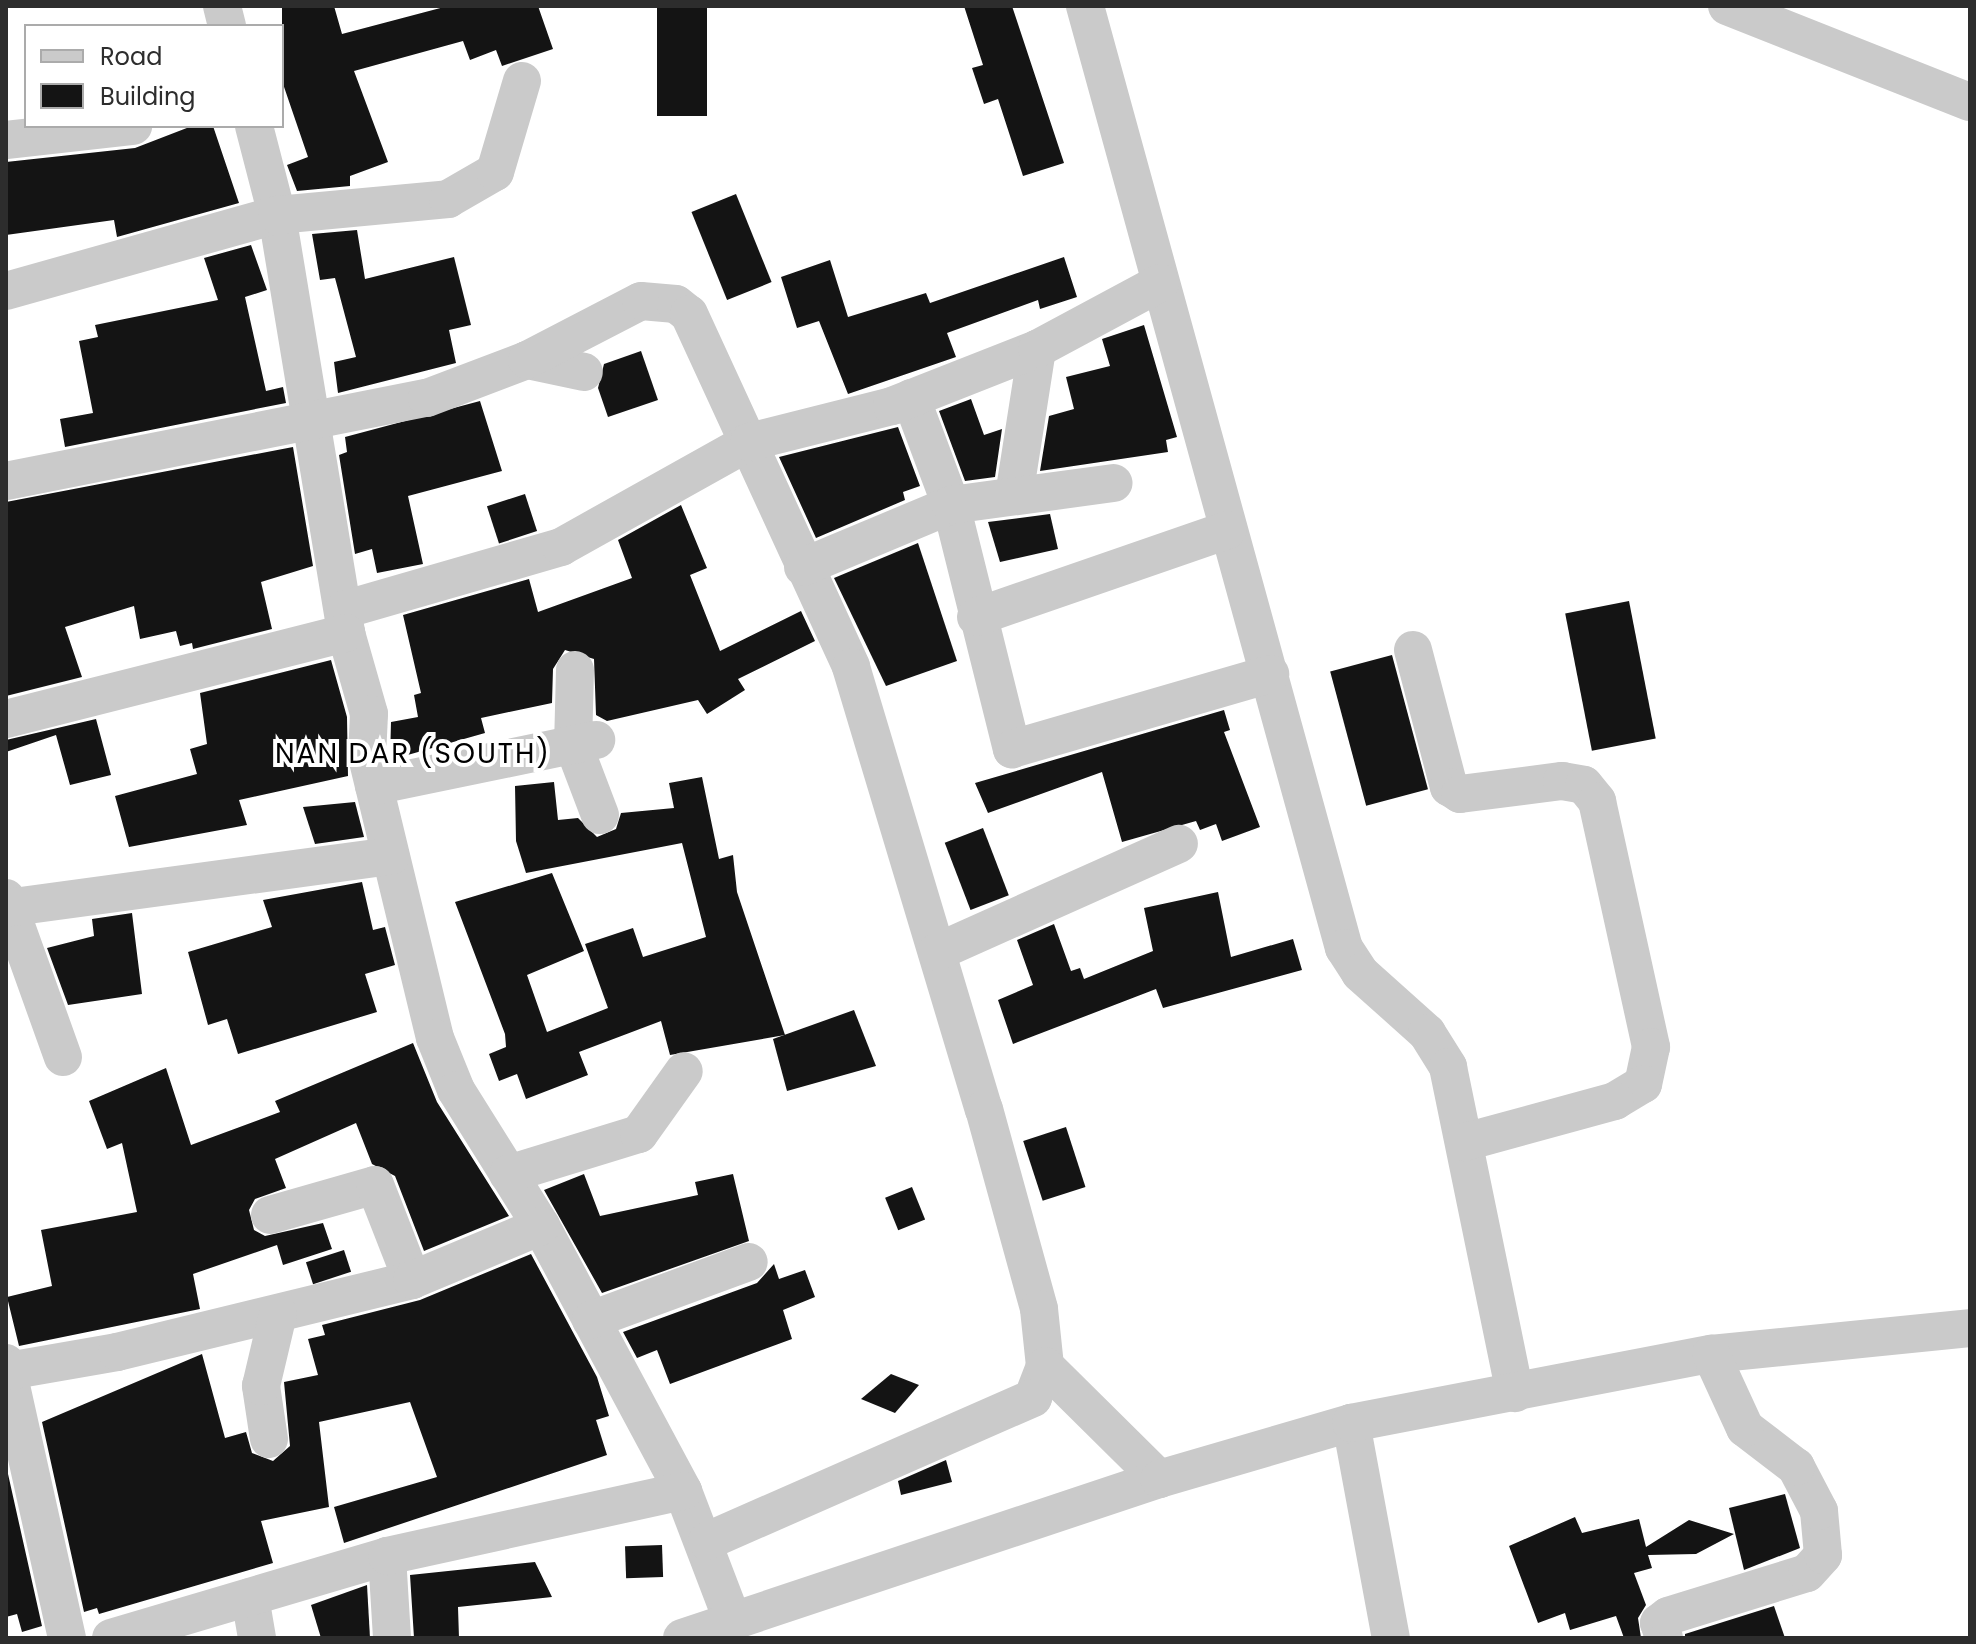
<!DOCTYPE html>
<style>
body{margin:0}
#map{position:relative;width:1976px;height:1644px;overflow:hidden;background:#fff;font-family:Poppins,sans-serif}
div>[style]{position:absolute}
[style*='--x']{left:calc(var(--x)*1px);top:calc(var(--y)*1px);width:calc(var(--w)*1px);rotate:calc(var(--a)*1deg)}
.building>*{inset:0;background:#141414;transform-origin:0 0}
.minor>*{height:38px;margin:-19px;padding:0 19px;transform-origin:19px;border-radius:19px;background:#cacaca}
span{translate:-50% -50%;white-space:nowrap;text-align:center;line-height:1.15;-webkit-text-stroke:8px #fff;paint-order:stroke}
.quarter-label{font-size:28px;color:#000;letter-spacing:2px}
.frame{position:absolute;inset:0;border:8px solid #2d2d2d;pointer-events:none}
.legend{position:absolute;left:24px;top:24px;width:260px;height:104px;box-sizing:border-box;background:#fff;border:2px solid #ababab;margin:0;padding:10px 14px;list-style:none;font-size:24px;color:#2d2d2d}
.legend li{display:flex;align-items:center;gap:16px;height:40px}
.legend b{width:40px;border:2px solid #ababab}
</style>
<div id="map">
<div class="building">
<i style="clip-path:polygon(282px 6px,334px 6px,342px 34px,448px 6px,538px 6px,553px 49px,502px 66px,496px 50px,470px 60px,463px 41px,354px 71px,388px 162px,350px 176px,350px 186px,297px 191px,287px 165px,308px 157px,282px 81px)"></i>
<i style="left:657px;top:6px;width:50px;height:110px"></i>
<i style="clip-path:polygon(964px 6px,1012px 6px,1064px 163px,1023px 176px,998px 99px,984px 104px,972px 68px,983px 65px)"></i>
<i style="clip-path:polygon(192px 126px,213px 126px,239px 203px,117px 237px,114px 220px,6px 235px,6px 162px,135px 148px)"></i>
<i style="left:736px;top:194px;width:95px;height:48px;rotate:68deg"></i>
<i style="clip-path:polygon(357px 230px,365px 279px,454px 257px,471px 325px,449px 330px,456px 363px,338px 393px,334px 362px,356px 357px,335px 278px,320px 280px,312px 234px)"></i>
<i style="clip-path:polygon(251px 245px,267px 290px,245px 297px,266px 391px,283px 387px,286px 403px,65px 447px,60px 419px,93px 413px,79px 341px,98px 337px,95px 325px,218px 300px,204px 258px)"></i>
<i style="clip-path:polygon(1064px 257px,1077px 297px,1040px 309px,1038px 300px,947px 333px,956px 357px,848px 394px,819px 321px,797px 328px,781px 277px,830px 260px,848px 317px,926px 293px,930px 303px)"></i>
<i style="clip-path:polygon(1144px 325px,1177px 437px,1166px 440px,1168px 452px,1040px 471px,1049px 416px,1074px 409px,1066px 377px,1110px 366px,1102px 339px)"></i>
<i style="clip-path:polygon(641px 351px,658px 400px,608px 417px,598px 388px,604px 364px)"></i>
<i style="clip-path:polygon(971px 399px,984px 435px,1002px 429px,995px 477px,965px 481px,939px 411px)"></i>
<i style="clip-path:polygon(480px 401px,502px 471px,408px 496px,423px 564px,377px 573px,372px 549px,355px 554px,339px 455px,347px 452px,345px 437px)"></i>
<i style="clip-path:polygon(898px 427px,920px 486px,903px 492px,905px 500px,816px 538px,779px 457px)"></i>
<i style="clip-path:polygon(293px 447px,313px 566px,261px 582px,272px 629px,193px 649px,192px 643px,180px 646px,176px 631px,140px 639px,134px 606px,65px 627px,82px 677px,6px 696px,6px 502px)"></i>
<i style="left:525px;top:494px;width:39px;height:40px;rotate:72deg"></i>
<i style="clip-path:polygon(681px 505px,707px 568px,690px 575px,720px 651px,801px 611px,815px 641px,738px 679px,745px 690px,707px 714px,698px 700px,607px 721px,596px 715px,594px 659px,565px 650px,553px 669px,552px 703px,481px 718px,485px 733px,390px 760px,391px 722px,418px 717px,414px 695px,421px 693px,403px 615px,529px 579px,538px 612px,632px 578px,618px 540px)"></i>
<i style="clip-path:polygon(1050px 514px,1058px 549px,1000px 562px,988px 522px)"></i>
<i style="clip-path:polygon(918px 543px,957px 661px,886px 686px,834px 578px)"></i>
<i style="left:1629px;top:601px;width:140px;height:65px;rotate:79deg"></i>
<i style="left:1392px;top:655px;width:139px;height:64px;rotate:75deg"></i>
<i style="clip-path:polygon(331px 660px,347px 717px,348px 776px,239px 800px,247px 825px,129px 847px,115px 796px,197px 774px,190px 749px,207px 744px,200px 693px)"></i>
<i style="clip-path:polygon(1224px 710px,1230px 730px,1224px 732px,1260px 827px,1222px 841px,1216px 824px,1200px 830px,1196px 821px,1122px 842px,1102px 772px,988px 813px,975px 783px)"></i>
<i style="clip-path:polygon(96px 719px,111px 775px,70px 785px,56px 735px,6px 752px,6px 740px)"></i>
<i style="clip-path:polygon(702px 777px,719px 859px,733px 855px,737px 892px,785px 1035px,670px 1055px,661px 1021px,579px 1052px,588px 1075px,526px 1099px,517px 1074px,499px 1081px,489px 1054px,506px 1047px,505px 1034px,455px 902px,552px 873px,584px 951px,527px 975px,547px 1032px,608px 1008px,585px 944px,633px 928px,643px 957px,706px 937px,682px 843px,526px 873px,516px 841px,515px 786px,554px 782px,558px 820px,578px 818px,597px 837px,616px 829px,621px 813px,674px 808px,669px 783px)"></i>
<i style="clip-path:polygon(355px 802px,364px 837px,315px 844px,303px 807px)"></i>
<i style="left:983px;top:828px;width:72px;height:41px;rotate:69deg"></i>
<i style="clip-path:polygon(362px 882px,373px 930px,385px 927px,395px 965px,365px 974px,377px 1012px,238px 1054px,227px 1019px,208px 1025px,188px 952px,272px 927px,263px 900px)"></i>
<i style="clip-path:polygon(1218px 892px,1231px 957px,1293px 939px,1302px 970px,1163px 1008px,1156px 989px,1013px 1044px,998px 1000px,1033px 985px,1017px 940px,1054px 924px,1071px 971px,1080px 968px,1084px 979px,1153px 951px,1144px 908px)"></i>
<i style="clip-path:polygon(132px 913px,142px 994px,68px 1005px,47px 948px,94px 936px,92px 919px)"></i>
<i style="clip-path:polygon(854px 1010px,876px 1066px,787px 1091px,773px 1039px)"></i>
<i style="clip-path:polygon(413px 1043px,437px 1102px,509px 1216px,424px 1251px,395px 1176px,372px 1164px,356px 1123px,275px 1159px,286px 1188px,255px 1199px,249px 1210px,254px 1230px,265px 1236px,323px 1223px,332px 1249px,283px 1265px,277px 1245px,193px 1274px,200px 1309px,19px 1346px,7px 1297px,52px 1286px,41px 1230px,137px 1212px,122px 1143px,107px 1149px,89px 1101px,166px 1068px,191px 1145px,280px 1112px,275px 1101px)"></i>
<i style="left:1066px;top:1127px;width:63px;height:45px;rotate:72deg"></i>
<i style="clip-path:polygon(584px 1174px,600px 1216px,698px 1195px,695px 1182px,733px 1174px,749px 1241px,602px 1293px,544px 1190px)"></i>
<i style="left:912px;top:1187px;width:35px;height:29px;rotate:68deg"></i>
<i style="left:344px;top:1250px;width:23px;height:40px;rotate:72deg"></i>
<i style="clip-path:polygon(531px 1254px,597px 1377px,609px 1416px,596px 1420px,607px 1455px,344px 1543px,334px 1507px,437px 1477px,410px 1402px,319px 1422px,329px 1507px,261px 1521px,273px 1563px,99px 1614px,97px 1608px,84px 1612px,42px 1422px,202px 1354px,225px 1438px,246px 1432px,252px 1453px,273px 1461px,290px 1446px,284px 1382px,318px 1375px,308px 1339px,325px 1335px,322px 1325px,420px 1300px)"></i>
<i style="clip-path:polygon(774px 1264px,779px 1279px,805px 1270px,815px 1297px,783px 1310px,792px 1339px,670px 1384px,657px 1350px,637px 1358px,623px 1332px,757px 1283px)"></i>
<i style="clip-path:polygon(891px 1374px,919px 1385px,895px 1413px,861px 1399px)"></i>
<i style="clip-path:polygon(946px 1460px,952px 1482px,901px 1495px,898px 1481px)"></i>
<i style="clip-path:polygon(6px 1465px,42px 1626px,22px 1632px,17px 1614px,6px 1617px)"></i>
<i style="clip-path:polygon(1785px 1494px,1800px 1548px,1744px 1570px,1729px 1508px)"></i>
<i style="clip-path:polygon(1575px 1517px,1582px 1533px,1639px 1519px,1646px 1547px,1689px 1520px,1734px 1534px,1696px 1554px,1648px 1555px,1652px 1568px,1634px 1573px,1646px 1605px,1638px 1618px,1641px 1638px,1624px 1638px,1616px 1616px,1570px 1630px,1565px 1613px,1538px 1623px,1509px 1546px)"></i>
<i style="left:662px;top:1545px;width:32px;height:37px;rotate:88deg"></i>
<i style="clip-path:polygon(535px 1562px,552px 1597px,458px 1607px,459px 1638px,414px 1638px,410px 1575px)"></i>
<i style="clip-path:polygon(367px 1585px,370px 1638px,321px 1638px,311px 1605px)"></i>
<i style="clip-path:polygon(1774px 1606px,1785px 1638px,1685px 1638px,1685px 1634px)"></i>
</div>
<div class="minor">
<i style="--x:222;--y:6;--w:21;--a:76"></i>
<i style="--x:1085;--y:6;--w:977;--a:74.63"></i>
<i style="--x:1344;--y:948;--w:30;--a:57"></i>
<i style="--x:1360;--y:973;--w:90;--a:41.8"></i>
<i style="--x:1427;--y:1033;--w:40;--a:58"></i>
<i style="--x:1448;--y:1067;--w:333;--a:78.4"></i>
<i style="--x:1727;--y:6;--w:261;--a:21.6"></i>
<i style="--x:254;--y:126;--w:92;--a:75.5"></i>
<i style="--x:277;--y:215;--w:424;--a:80.6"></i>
<i style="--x:346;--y:633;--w:84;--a:74.1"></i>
<i style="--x:369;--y:714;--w:43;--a:92.7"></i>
<i style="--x:367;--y:757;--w:289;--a:76.4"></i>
<i style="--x:435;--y:1038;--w:56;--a:68"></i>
<i style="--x:456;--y:1090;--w:160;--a:58"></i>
<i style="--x:541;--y:1226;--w:301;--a:61.8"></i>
<i style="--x:683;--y:1491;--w:135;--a:69.1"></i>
<i style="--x:6;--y:140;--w:128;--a:-6.3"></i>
<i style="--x:6;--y:291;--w:281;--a:-15.7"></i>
<i style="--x:277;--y:215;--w:172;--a:-5.3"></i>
<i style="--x:448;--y:199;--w:54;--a:-29.9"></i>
<i style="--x:495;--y:172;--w:95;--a:-73.5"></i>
<i style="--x:527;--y:360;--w:58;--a:11.9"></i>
<i style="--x:911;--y:398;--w:114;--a:69.5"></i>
<i style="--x:951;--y:505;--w:252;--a:76"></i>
<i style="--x:1012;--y:749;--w:269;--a:-16.2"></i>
<i style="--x:6;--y:481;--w:429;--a:-11.2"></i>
<i style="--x:427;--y:398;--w:107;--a:-20.8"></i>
<i style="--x:527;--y:360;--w:128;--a:-27.4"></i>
<i style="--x:641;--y:301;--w:35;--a:5"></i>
<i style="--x:676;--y:304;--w:16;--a:38"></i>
<i style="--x:689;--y:314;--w:388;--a:65.3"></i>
<i style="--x:851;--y:667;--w:462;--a:73.3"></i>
<i style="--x:984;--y:1109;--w:207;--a:74.6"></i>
<i style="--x:1039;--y:1309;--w:57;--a:84"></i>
<i style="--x:1045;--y:1366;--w:34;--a:111"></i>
<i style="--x:1033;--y:1398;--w:356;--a:156.3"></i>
<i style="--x:1014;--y:496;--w:149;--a:-81.1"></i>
<i style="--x:803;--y:567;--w:160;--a:-22.7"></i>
<i style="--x:951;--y:505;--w:164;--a:-7.7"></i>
<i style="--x:343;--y:610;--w:227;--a:-16.1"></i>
<i style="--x:561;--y:547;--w:215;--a:-29.2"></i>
<i style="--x:749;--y:442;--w:147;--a:-14.1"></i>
<i style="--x:892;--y:406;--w:156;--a:-21.5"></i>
<i style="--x:1037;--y:349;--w:140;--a:-28.2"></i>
<i style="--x:976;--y:617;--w:266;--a:-19.1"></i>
<i style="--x:1413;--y:650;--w:142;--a:75.3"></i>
<i style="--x:1449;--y:787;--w:13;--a:32"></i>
<i style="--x:1460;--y:794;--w:103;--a:-7.3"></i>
<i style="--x:1562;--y:781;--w:22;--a:10"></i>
<i style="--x:1584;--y:785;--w:21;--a:51"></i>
<i style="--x:1597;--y:801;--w:252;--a:77.6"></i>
<i style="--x:1651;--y:1047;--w:38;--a:102"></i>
<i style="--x:1643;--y:1084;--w:33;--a:149"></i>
<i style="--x:1615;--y:1101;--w:156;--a:164.7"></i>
<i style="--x:575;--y:670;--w:74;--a:91.5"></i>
<i style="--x:573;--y:744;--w:76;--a:69.2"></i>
<i style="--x:6;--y:719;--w:351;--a:-14.2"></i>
<i style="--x:374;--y:786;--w:227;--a:-11.7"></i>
<i style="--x:6;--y:898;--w:169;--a:70.3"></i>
<i style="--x:6;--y:908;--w:388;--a:-7.7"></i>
<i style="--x:937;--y:952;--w:265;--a:-24.1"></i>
<i style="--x:508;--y:1174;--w:137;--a:-17"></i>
<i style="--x:639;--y:1134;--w:77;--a:-54.5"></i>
<i style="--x:270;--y:1215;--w:109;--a:-15.9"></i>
<i style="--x:375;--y:1185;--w:102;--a:68.7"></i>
<i style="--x:591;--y:1320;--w:168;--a:-20.2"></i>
<i style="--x:6;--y:1363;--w:282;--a:77.5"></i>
<i style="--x:1045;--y:1366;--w:161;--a:44.7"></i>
<i style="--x:8;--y:1371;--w:111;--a:-9.9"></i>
<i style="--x:117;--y:1352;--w:304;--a:-13.7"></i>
<i style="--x:412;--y:1280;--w:140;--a:-22.7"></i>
<i style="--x:1351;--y:1423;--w:219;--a:79.5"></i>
<i style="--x:269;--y:1439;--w:54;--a:-98.6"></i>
<i style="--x:261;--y:1386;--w:74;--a:-76.7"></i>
<i style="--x:387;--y:1556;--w:82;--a:86.5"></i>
<i style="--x:250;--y:1597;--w:42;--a:80.3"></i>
<i style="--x:111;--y:1638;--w:288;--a:-16.5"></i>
<i style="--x:387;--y:1556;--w:303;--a:-12.4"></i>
<i style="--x:682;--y:1638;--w:503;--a:-18.43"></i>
<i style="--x:1159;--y:1479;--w:200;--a:-16.3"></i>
<i style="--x:1351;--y:1423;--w:367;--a:-10.9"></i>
<i style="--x:1711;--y:1354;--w:260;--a:-5.7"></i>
<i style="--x:1664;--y:1638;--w:16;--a:-108"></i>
<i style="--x:1659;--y:1623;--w:11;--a:-38"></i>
<i style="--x:1668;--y:1616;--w:145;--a:-17.2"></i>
<i style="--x:1807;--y:1573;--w:24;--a:-48"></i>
<i style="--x:1823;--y:1555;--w:44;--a:-95.2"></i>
<i style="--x:1819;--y:1511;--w:50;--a:-117.6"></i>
<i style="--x:1796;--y:1467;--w:64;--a:-142.6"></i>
<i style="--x:1745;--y:1428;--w:81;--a:-114.7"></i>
</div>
<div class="quarter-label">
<span style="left:413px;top:754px">NAN DAR (SOUTH)</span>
</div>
<div class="frame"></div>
<ul class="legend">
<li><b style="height:10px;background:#cacaca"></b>Road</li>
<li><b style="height:22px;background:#141414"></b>Building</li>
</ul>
</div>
